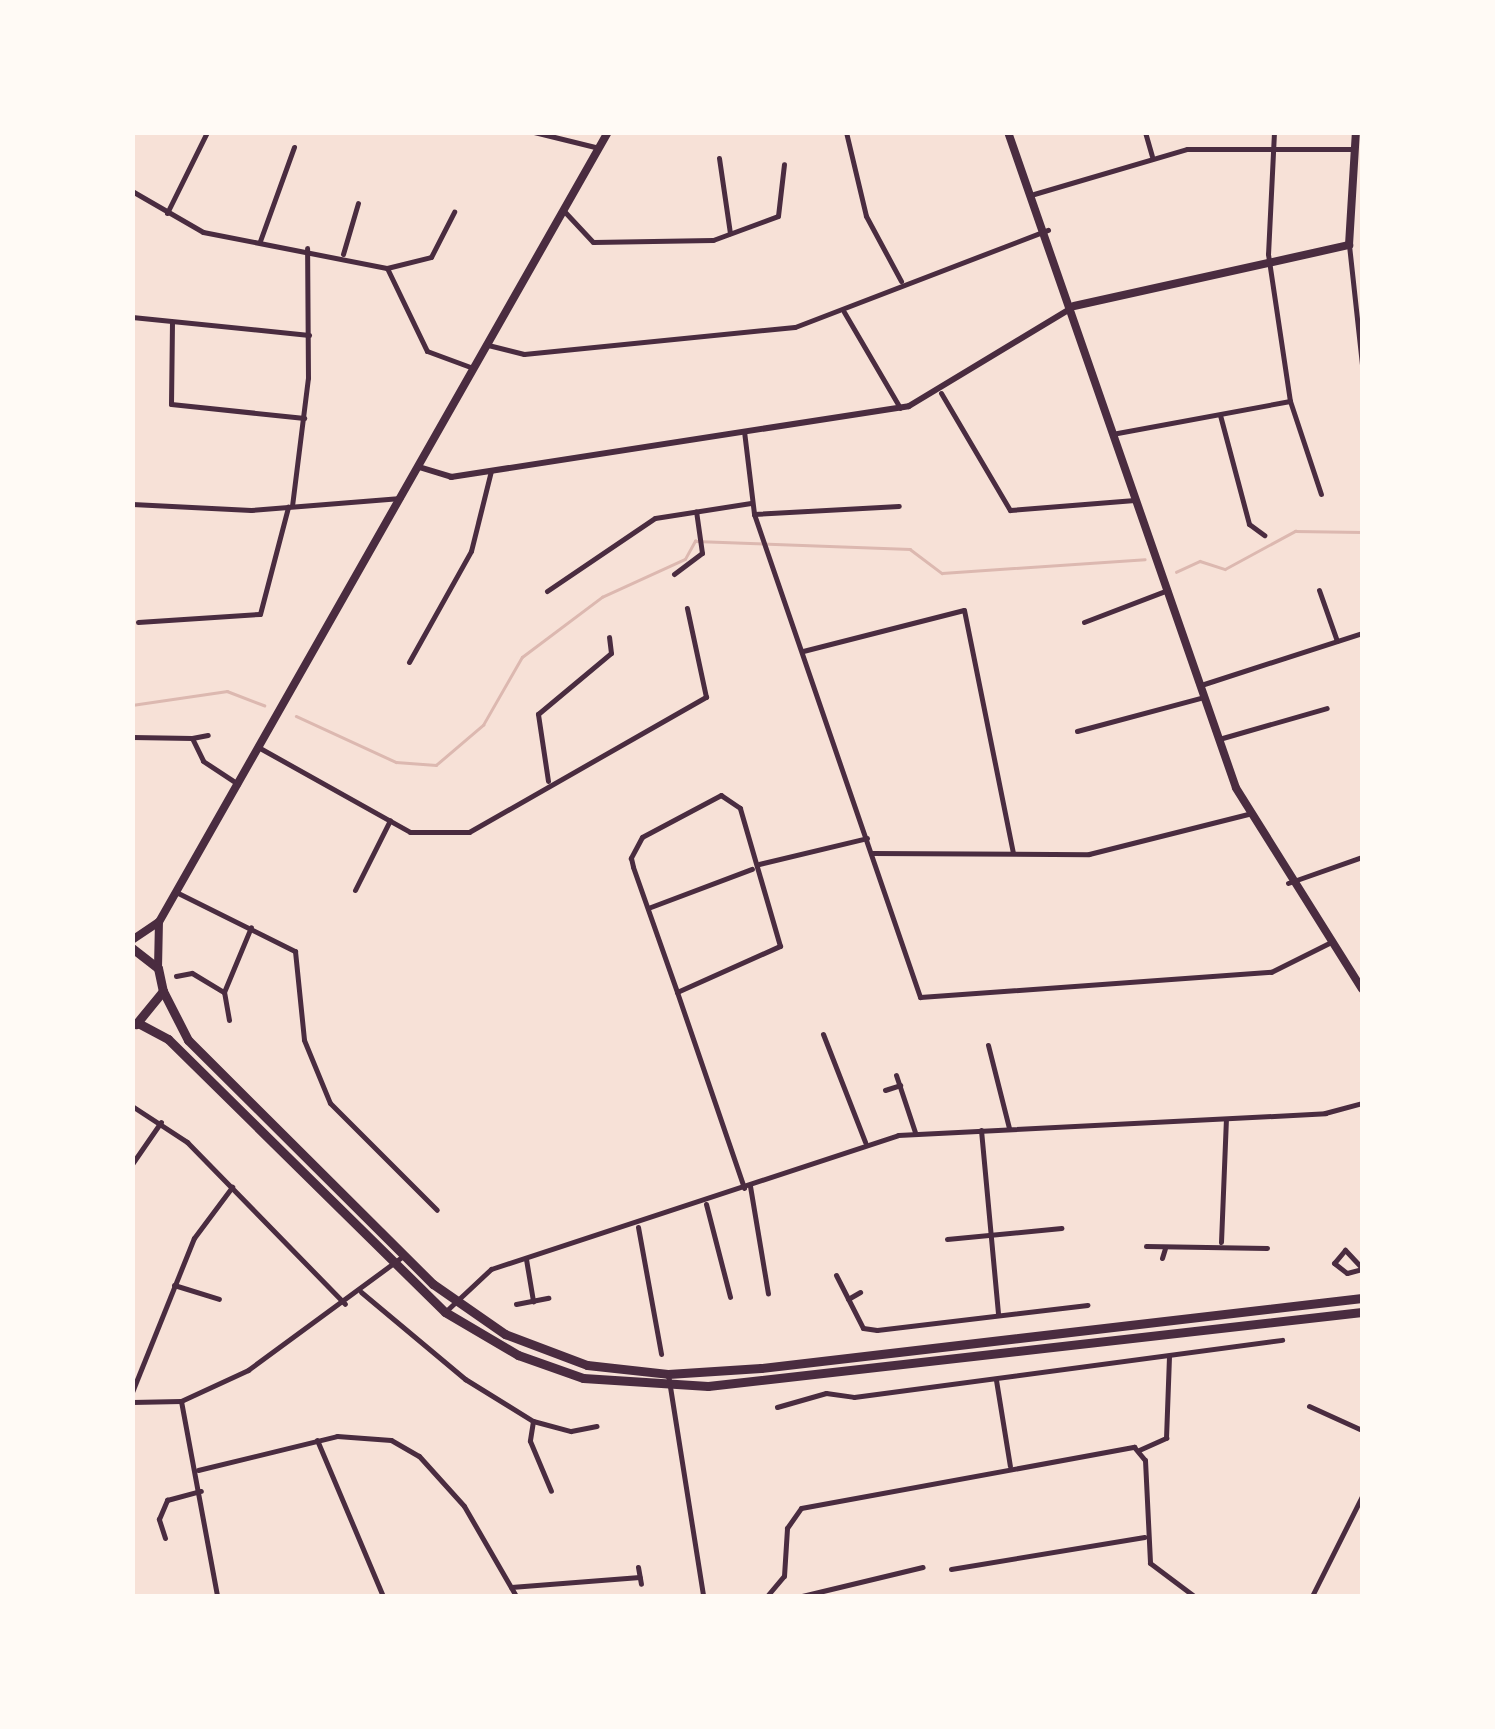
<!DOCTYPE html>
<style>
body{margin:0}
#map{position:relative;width:1495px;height:1729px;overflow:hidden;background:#f7e1d7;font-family:"Archivo Narrow",sans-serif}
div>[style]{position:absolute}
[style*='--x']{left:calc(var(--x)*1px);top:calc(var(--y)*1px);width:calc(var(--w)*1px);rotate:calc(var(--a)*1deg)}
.stream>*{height:2.5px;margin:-1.25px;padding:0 1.25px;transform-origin:1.25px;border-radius:1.25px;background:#dcb8b0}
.minor>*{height:5px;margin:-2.5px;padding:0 2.5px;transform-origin:2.5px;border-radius:2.5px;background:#4a2c40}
.tertiary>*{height:6px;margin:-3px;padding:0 3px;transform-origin:3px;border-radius:3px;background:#4a2c40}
.secondary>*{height:8px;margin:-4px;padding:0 4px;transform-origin:4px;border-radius:4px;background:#4a2c40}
.trunk>*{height:9px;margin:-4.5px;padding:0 4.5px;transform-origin:4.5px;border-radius:4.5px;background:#4a2c40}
span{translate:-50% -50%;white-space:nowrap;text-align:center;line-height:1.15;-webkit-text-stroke:8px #fffaf5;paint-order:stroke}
.frame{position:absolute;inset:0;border:135px solid #fffaf5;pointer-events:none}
</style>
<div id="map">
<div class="stream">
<i style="--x:1176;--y:572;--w:26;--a:-25"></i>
<i style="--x:1200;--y:561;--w:26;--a:18"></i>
<i style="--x:1225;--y:569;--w:80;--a:-28.5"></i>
<i style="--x:1295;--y:531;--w:67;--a:0.9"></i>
<i style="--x:132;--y:705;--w:96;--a:-8.4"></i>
<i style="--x:227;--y:691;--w:40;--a:21"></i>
<i style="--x:296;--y:716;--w:110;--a:24.7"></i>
<i style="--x:396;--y:762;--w:40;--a:4.3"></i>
<i style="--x:436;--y:765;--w:62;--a:-40.4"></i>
<i style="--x:483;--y:725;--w:78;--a:-60.2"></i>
<i style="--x:522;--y:657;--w:100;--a:-36.9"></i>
<i style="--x:602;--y:597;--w:91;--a:-24.6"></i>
<i style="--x:685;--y:559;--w:21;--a:-61"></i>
<i style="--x:695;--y:541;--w:215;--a:2.1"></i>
<i style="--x:910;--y:549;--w:40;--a:37"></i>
<i style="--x:942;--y:573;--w:203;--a:-3.9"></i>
</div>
<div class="minor">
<i style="--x:534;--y:132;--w:67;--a:13.8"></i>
<i style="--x:846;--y:132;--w:86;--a:76.6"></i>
<i style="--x:866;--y:216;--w:74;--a:61.7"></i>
<i style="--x:1145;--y:132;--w:25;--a:74"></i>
<i style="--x:1274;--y:132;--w:122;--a:92.8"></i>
<i style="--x:1268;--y:254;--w:149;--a:81.5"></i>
<i style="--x:1290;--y:401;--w:98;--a:71.6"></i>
<i style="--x:719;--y:158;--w:76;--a:81.7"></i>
<i style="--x:132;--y:191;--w:82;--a:30"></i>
<i style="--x:203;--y:232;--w:187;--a:11.1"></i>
<i style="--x:387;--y:268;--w:92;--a:64.3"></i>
<i style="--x:427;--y:351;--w:49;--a:20.3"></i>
<i style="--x:1034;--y:194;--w:159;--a:-16.4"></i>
<i style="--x:1187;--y:149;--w:167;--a:0"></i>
<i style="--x:564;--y:211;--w:42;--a:46.9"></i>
<i style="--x:593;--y:242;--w:120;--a:-1"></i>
<i style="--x:713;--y:240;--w:69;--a:-20.3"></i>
<i style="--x:778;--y:216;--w:52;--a:-83.4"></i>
<i style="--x:167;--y:213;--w:90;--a:-63.7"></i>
<i style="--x:260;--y:241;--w:100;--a:-70.1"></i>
<i style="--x:1349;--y:245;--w:120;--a:83.8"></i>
<i style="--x:343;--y:254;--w:53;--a:-73.6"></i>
<i style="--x:387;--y:268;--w:45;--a:-14"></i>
<i style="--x:431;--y:257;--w:51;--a:-62.9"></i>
<i style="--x:844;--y:312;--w:111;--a:59.7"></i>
<i style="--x:132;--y:317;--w:178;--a:5.8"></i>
<i style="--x:172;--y:322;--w:82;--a:90.7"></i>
<i style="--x:171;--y:404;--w:134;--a:6"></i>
<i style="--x:488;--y:345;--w:37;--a:14"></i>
<i style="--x:524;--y:354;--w:272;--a:-5.7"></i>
<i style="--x:795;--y:327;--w:271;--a:-21"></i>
<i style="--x:941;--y:393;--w:136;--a:59.5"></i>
<i style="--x:1010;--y:510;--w:125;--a:-4.6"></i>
<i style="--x:1220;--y:415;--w:113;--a:75.1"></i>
<i style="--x:1249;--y:524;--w:19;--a:36"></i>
<i style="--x:744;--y:431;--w:84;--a:83.1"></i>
<i style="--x:754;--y:514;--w:511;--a:71.03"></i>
<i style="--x:920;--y:997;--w:352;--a:-4.1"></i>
<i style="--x:1271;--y:972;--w:65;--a:-26.6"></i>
<i style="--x:1112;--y:434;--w:181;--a:-10.5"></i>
<i style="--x:132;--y:504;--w:119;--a:2.9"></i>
<i style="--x:251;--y:510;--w:150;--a:-4.6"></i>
<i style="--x:292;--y:506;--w:129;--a:-82.9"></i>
<i style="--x:308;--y:378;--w:130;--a:-90.4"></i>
<i style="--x:754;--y:514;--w:145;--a:-3.2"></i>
<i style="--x:674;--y:574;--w:35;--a:-37"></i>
<i style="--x:702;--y:553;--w:42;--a:-98.1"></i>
<i style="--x:1319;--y:590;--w:54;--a:70.6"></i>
<i style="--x:547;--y:591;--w:130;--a:-34.1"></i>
<i style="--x:655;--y:518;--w:97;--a:-8.9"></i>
<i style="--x:138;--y:622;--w:122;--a:-3.8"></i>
<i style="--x:260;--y:614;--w:111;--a:-75.3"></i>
<i style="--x:1084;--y:622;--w:90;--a:-20.9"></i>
<i style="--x:803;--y:651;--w:166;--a:-14.3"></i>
<i style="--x:964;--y:610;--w:247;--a:78.6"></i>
<i style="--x:409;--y:662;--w:127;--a:-60.8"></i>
<i style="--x:471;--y:551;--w:82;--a:-76"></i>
<i style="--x:1201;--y:685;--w:169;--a:-17.9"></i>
<i style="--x:1077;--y:731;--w:131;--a:-15"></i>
<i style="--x:132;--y:737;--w:60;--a:1"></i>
<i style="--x:192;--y:738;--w:25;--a:64"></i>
<i style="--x:203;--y:761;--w:42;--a:33.3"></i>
<i style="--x:192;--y:738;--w:16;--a:-11"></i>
<i style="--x:1219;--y:739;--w:112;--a:-16"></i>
<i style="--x:258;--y:747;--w:174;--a:29.2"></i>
<i style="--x:410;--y:832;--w:59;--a:0"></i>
<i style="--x:469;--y:832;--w:273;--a:-29.7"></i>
<i style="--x:706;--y:697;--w:91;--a:-102.1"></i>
<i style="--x:548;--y:781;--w:68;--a:-98.5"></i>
<i style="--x:538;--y:714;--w:95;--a:-39.9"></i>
<i style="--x:611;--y:653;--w:16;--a:-97"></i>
<i style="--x:872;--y:853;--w:217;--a:0.3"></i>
<i style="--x:1089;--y:854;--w:164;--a:-14.1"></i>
<i style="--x:759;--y:864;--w:111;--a:-13.5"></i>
<i style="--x:1288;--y:883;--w:78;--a:-19.4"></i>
<i style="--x:355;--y:890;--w:78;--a:-63.4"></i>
<i style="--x:176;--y:892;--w:133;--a:26.4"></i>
<i style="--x:295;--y:951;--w:89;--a:84.2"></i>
<i style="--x:304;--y:1040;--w:68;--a:67.6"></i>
<i style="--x:330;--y:1103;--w:151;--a:45"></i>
<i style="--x:648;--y:908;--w:111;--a:-20.6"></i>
<i style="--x:176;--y:976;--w:16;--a:-11"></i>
<i style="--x:192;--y:973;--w:37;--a:31"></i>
<i style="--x:677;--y:992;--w:113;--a:-24.1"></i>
<i style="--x:780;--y:946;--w:144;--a:-106.2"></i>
<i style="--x:740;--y:808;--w:23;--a:-146"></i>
<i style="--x:721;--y:795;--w:89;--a:152"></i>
<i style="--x:642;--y:837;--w:24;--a:118"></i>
<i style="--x:631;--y:858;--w:9;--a:77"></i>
<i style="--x:633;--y:867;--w:133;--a:70.6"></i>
<i style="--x:677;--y:992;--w:207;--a:71.1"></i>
<i style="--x:229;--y:1020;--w:28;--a:-100"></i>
<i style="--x:224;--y:992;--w:70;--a:-67.4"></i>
<i style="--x:823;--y:1034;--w:116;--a:68.7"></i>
<i style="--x:988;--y:1045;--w:86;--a:75.8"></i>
<i style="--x:896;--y:1075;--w:60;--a:71.6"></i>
<i style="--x:885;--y:1090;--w:16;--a:-18"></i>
<i style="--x:132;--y:1106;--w:66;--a:33.2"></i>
<i style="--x:187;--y:1142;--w:226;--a:45.7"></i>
<i style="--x:981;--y:1130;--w:185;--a:84.7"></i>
<i style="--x:132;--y:1164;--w:51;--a:-55.4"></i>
<i style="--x:750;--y:1186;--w:109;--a:80.5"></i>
<i style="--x:706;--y:1204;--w:96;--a:75.5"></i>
<i style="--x:638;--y:1227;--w:129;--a:79.7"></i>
<i style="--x:947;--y:1239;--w:115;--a:-5.5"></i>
<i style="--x:1221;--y:1242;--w:123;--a:-87.7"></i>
<i style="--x:1146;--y:1246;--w:121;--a:0.9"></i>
<i style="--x:1162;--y:1258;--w:10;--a:-73"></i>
<i style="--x:526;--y:1259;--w:43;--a:80.5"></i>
<i style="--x:1362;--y:1268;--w:25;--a:-133"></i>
<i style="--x:1345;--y:1250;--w:17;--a:130"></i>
<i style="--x:1334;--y:1263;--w:16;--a:38"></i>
<i style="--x:1347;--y:1273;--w:16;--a:-15"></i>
<i style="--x:836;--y:1275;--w:59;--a:63"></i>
<i style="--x:863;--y:1328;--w:14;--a:8"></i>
<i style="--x:877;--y:1330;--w:212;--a:-6.8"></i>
<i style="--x:174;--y:1285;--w:47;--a:17.3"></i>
<i style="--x:361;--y:1292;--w:136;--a:39.9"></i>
<i style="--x:465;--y:1379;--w:80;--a:31.7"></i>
<i style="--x:533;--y:1421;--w:39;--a:15"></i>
<i style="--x:571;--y:1431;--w:26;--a:-11"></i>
<i style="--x:848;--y:1299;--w:14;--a:-30"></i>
<i style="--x:516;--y:1304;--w:33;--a:-11"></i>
<i style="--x:445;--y:1312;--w:63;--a:-43.1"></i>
<i style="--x:491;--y:1269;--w:428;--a:-18.2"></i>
<i style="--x:898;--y:1135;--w:428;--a:-2.9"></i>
<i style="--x:1325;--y:1113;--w:38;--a:-15"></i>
<i style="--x:668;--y:1374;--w:225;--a:81"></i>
<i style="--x:996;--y:1380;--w:87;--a:80.8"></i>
<i style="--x:132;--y:1392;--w:166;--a:-68.1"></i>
<i style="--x:194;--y:1238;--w:64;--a:-53.3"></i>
<i style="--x:181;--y:1401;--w:198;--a:79.5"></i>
<i style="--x:132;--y:1402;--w:49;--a:-1.2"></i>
<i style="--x:181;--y:1401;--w:74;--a:-24.8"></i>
<i style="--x:248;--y:1370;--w:192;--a:-36.3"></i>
<i style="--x:1309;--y:1406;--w:58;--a:24.4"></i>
<i style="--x:777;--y:1407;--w:51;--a:-15.9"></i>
<i style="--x:826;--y:1393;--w:28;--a:8"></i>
<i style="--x:854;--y:1397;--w:432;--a:-7.6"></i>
<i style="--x:533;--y:1421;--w:20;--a:99"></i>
<i style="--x:530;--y:1441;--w:54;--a:67.2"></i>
<i style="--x:317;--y:1440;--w:169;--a:67.1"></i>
<i style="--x:1139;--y:1450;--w:30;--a:-24"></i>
<i style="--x:1166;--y:1438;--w:81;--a:-87.9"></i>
<i style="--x:198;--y:1470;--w:143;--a:-13.7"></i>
<i style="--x:337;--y:1436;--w:54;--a:4.2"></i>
<i style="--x:391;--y:1440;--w:32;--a:30"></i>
<i style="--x:419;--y:1456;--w:67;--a:48"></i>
<i style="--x:464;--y:1506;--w:104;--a:60"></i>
<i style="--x:165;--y:1538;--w:20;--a:-108"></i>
<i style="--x:159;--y:1519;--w:21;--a:-67"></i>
<i style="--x:167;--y:1500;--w:35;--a:-15"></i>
<i style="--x:638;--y:1567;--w:17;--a:80"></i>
<i style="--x:951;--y:1569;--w:196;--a:-9.4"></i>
<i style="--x:511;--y:1587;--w:129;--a:-4.4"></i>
<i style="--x:767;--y:1596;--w:26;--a:-50"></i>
<i style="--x:784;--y:1576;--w:48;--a:-86.4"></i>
<i style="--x:787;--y:1528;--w:24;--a:-55"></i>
<i style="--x:801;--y:1508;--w:339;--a:-10.4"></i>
<i style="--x:1134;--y:1447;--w:17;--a:50"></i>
<i style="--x:1145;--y:1460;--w:103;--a:87.2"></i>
<i style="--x:1150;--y:1563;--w:55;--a:36.9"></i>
<i style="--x:802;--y:1596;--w:124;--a:-13.5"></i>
<i style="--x:1312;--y:1596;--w:112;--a:-63.4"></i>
</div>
<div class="tertiary">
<i style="--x:419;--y:467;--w:34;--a:17"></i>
<i style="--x:451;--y:477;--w:463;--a:-8.8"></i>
<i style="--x:909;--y:406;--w:192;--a:-31.1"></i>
</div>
<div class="secondary">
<i style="--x:1008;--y:132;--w:694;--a:70.83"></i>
<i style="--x:1236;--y:788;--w:237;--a:57.9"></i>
<i style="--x:1074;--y:306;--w:282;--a:-12.5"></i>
<i style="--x:1349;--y:245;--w:113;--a:-86.5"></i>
<i style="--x:132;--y:940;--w:32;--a:-34"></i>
<i style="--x:158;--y:968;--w:46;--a:-88.8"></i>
<i style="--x:159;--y:922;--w:909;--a:-60.39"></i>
</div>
<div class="trunk">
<i style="--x:132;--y:948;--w:33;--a:38"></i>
<i style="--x:158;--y:968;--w:24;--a:78"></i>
<i style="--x:163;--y:991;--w:43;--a:129.3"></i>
<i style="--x:163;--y:991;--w:55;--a:63"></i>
<i style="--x:188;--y:1040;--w:346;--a:44.9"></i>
<i style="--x:433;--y:1284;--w:88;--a:34.8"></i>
<i style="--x:505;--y:1334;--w:88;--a:20.7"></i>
<i style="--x:587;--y:1365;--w:81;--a:6.3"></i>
<i style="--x:668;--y:1374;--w:93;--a:-3.7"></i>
<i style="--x:761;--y:1368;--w:605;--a:-6.64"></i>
<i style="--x:138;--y:1023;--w:34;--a:28"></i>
<i style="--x:168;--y:1039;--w:389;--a:44.6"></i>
<i style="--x:445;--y:1312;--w:85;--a:30.5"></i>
<i style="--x:518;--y:1355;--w:69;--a:19.5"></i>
<i style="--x:583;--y:1378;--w:125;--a:3.7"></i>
<i style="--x:708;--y:1386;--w:658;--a:-6.46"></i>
</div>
<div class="frame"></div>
</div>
